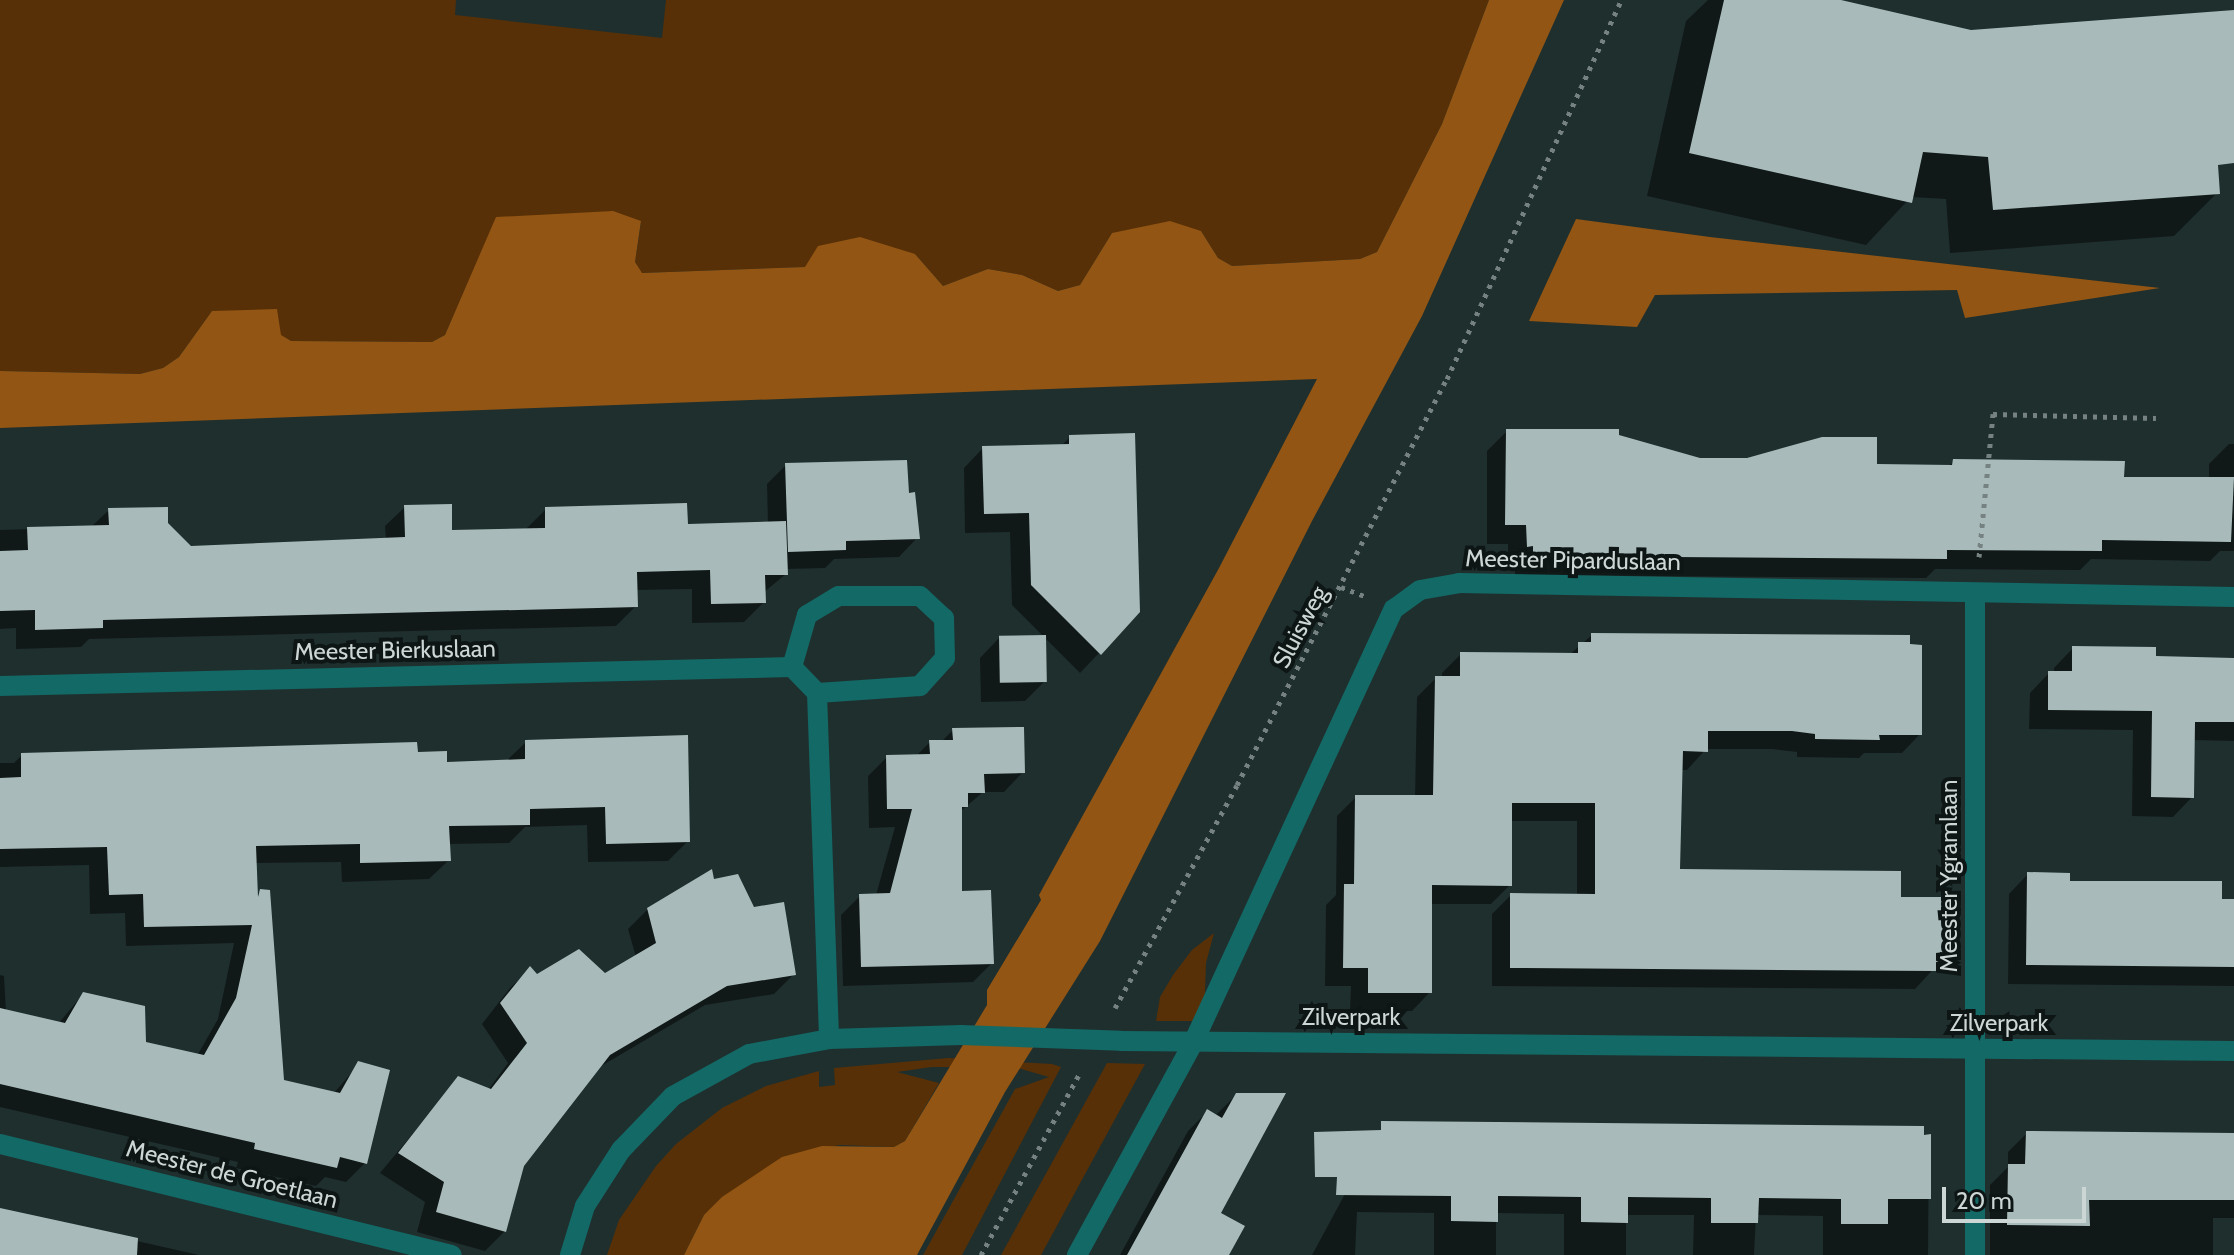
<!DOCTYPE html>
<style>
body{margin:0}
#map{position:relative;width:2234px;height:1255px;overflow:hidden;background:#1f2f2e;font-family:Cabin,sans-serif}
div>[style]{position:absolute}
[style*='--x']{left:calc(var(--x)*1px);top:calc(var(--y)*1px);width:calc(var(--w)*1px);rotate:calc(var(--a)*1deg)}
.green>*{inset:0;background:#573007}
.water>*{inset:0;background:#925513}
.shadow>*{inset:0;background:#0007}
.building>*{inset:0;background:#a8bbba;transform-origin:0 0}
.path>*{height:5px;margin-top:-2.5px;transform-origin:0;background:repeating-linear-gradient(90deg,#758281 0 4px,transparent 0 10px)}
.street>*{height:20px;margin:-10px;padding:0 10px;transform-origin:10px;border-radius:10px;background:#136966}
span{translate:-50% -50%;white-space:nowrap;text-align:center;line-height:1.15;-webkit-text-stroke:8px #0e1515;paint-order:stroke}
.street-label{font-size:24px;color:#ccd6d5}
.scale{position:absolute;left:1942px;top:1187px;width:144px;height:36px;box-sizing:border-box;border:4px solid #ccd6d5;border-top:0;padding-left:10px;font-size:24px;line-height:28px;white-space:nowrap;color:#ccd6d5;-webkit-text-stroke:6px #0e1515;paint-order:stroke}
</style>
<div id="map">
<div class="green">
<i style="clip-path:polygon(0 0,456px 0,455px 15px,662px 38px,666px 0,1489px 0,1442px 124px,1377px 252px,1360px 259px,1232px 266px,1218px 258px,1201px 231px,1112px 233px,1080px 285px,1058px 291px,1022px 275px,988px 269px,943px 286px,915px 254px,805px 267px,641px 273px,635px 262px,641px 222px,497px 217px,445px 335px,432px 342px,291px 341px,212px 311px,179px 357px,163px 368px,140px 374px,0 371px)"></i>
<i style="clip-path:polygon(1214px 933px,1206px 963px,1204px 1021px,1156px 1021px,1160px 997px,1173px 975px,1192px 950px)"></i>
<i style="clip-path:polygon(949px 1058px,1052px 1064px,1061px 1067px,962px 1255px,923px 1255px,1015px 1089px,1049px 1077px,1014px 1067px,932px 1067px,897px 1072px,939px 1083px,905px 1141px,894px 1147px,840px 1145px,804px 1152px,704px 1215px,684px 1255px,607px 1255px,619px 1220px,656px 1166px,676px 1144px,722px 1108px,766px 1086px,819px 1071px,819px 1087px,835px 1085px,834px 1068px)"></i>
<i style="clip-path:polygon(1107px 1063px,1145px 1064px,1041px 1255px,1001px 1255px)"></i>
</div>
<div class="water">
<i style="clip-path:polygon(1489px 0,1564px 0,1422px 316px,1312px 521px,1100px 941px,1005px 1092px,917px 1255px,684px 1255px,704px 1215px,722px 1197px,782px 1157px,822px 1146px,894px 1147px,905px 1141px,987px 1005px,987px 990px,1041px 900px,1039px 895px,1219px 568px,1317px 379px,0 428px,0 371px,140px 374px,163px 368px,179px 357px,212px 311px,277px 309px,281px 335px,291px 341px,432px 342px,445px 335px,496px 217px,613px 211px,641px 221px,635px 262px,642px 273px,805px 267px,818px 246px,860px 237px,915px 254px,943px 286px,988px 269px,1022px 275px,1058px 291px,1080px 285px,1112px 233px,1170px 221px,1201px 231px,1218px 258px,1232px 266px,1360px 259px,1377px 252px,1442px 124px)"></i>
<i style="clip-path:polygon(1576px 219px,1710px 237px,2160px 288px,1965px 318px,1957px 290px,1655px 295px,1637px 327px,1529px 321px)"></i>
</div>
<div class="shadow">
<i style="clip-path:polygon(1708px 0,1766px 0,1773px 49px,2234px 10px,2234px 138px,2214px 144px,2217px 193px,2174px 236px,1950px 253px,1946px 199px,1911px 197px,1866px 245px,1647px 196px,1686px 21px)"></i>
<i style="clip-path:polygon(1507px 431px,1617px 436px,1699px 460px,1948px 467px,1954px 461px,2122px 479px,2209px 479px,2209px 464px,2229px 444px,2234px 444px,2234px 551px,2220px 551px,2210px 561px,2091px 559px,2080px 570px,1935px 569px,1926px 578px,1515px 575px,1515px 565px,1508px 565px,1508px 544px,1487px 544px,1487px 451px)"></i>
<i style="clip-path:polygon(1070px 437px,1138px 612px,1080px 673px,1012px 605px,1010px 532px,965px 533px,964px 468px,983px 448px,1061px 446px)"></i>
<i style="clip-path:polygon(786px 465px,907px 495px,917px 538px,899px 557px,834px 559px,825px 568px,786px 569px,786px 574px,763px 593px,764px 602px,744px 622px,692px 623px,692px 589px,635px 590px,636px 606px,616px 626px,89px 639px,81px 647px,16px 649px,16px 628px,0 629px,0 530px,91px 527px,109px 510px,166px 524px,191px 548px,386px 540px,385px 526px,405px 507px,450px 532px,526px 529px,546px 509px,686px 526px,768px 524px,767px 484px)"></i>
<i style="clip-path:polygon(1592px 635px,1920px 734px,1902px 753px,1864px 753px,1859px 758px,1797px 757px,1797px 752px,1772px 749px,1706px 749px,1687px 770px,1680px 770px,1678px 871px,1899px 899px,1941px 961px,1915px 989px,1492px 986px,1492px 914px,1511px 895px,1577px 896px,1577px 821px,1510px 821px,1510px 885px,1491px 904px,1430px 904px,1430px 992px,1412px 1011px,1350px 1011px,1351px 986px,1325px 986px,1326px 905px,1336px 895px,1337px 816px,1356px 797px,1415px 797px,1417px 697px,1436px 678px,1442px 678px,1442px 673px,1461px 654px,1569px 655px)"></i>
<i style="clip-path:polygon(999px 638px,1045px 681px,1025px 701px,981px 702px,980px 658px)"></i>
<i style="clip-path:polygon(2073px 648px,2154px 658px,2234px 659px,2234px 741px,2193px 740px,2192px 797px,2173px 817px,2132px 816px,2133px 730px,2029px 729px,2030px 693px,2049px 673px,2054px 673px,2054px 668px)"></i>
<i style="clip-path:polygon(953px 730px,1023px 772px,1004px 792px,983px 792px,961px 811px,960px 893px,992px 963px,973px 982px,843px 986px,841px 915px,860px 896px,876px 895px,895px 827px,869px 828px,868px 776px,887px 757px,916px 756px,930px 742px,941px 742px)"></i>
<i style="clip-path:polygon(526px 742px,688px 841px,668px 861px,588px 862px,587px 825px,525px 827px,509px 843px,448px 844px,449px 860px,429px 879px,342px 882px,341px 862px,255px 863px,256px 896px,260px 891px,282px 1081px,333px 1094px,359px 1064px,365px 1163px,346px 1182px,325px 1177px,316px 1186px,236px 1168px,238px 1162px,0 1107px,0 975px,4px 976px,6px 1011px,58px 1024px,83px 994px,145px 1044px,197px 1056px,218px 1019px,234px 943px,126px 946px,125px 913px,90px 914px,89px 865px,0 867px,0 763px,14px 763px,22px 755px,416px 754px,445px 764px,505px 762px)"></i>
<i style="clip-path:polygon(2028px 874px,2068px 883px,2234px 901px,2234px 986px,2008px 984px,2009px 894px)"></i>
<i style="clip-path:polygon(712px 881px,752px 909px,794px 974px,774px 994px,705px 1005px,596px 1069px,523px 1165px,505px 1231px,485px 1251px,417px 1232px,425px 1202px,380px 1173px,459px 1078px,488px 1090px,508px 1063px,482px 1024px,510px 988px,530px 969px,537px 976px,605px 975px,636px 957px,628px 929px,648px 909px)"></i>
<i style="clip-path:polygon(1236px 1095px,1219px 1214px,1226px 1255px,1120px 1255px,1188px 1131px,1207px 1112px,1215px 1116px)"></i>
<i style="clip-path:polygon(2027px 1133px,2234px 1135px,2234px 1218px,2213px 1218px,2213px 1255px,1990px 1255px,1990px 1185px,2008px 1167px,2008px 1152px)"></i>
<i style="clip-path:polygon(1929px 1136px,1928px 1255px,1823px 1255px,1823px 1216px,1756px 1215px,1754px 1255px,1693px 1255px,1694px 1215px,1626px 1215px,1626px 1255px,1564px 1255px,1564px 1214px,1496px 1213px,1496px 1255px,1434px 1255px,1434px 1213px,1357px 1212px,1355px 1255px,1312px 1255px,1373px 1142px)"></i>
<i style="clip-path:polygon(0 1210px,199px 1255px,0 1255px)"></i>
</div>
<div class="building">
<i style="clip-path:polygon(1724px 0,1841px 0,1971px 30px,2234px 10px,2234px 163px,2218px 165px,2220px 194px,1993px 210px,1988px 157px,1923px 152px,1912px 203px,1689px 153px)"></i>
<i style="clip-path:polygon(1506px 429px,1619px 429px,1619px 435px,1700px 458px,1747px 458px,1822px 437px,1877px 437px,1877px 464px,1952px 465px,1953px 459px,2125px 461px,2124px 477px,2234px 477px,2231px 542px,2102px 540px,2102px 551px,1947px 550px,1947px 559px,1533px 556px,1533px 546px,1527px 547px,1526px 525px,1505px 525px)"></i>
<i style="clip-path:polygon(1135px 433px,1140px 612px,1101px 655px,1031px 585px,1029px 513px,984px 514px,982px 446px,1069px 444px,1069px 435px)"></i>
<i style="clip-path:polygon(907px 460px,909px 493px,915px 492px,920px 539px,846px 541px,846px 550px,788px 552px,785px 463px)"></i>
<i style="clip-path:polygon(687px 503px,688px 524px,786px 521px,788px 575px,765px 575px,766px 603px,711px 604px,710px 570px,637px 572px,638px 607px,103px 620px,103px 628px,35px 630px,35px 610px,0 611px,0 551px,28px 550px,27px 527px,109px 525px,108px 508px,168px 507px,168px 523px,191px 546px,405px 537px,404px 505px,452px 504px,452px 530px,545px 528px,545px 507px)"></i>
<i style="clip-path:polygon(1591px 633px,1910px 635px,1910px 644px,1922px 645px,1922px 735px,1879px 735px,1880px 740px,1815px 739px,1815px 734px,1792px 731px,1708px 731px,1708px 752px,1683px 751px,1680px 869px,1901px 871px,1901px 897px,1944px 897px,1943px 962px,1936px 962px,1936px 971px,1510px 968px,1510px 893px,1595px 894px,1595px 803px,1512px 803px,1512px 886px,1432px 885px,1432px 993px,1368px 993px,1368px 968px,1343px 968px,1344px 884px,1354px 884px,1355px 795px,1433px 795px,1435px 676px,1460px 676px,1460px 652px,1578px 653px,1578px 642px,1591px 642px)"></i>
<i style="left:1046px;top:635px;width:47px;height:47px;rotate:89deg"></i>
<i style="clip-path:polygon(2072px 646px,2156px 647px,2156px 656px,2234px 658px,2234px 722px,2195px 722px,2194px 798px,2151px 797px,2152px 711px,2048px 710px,2048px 671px,2072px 671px)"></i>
<i style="clip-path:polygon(1024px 727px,1025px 773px,984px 774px,985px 793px,968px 793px,968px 807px,962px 807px,962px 891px,991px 890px,994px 964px,861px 967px,859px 894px,890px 893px,912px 809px,887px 809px,886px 755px,930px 754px,929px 740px,953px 740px,952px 728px)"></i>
<i style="clip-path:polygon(688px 735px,690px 842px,606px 844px,605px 807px,530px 809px,530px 825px,449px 826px,451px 861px,360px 863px,360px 844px,256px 846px,258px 897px,260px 889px,270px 890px,284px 1080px,340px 1093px,358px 1061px,390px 1070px,367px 1164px,340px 1157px,337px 1168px,254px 1149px,255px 1143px,0 1084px,0 1008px,65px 1023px,83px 992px,145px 1006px,146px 1042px,204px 1055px,236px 998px,252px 925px,144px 927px,143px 894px,109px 895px,107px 847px,0 849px,0 778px,21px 777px,21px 753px,417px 742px,418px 752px,447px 751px,447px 762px,525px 759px,525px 740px)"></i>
<i style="clip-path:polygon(712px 869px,714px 879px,738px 874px,754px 907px,784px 902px,796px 975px,727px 986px,610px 1055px,524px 1166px,506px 1232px,436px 1212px,444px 1182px,398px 1153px,458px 1076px,491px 1089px,527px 1043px,500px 1003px,530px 966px,537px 974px,579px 949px,605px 973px,656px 943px,647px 908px)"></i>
<i style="clip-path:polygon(2027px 872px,2070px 873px,2070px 881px,2222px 881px,2222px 899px,2234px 899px,2234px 967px,2026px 965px)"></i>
<i style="clip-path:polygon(1236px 1093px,1286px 1093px,1221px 1213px,1245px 1226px,1229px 1255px,1127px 1255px,1207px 1109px,1222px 1118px)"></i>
<i style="clip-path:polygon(1381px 1121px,1924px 1126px,1924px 1135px,1931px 1134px,1931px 1199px,1888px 1199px,1888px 1224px,1841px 1224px,1841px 1199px,1759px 1198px,1758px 1223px,1711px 1223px,1711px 1198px,1628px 1197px,1628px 1223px,1581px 1222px,1581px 1197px,1498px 1196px,1498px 1222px,1451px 1221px,1451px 1196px,1336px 1195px,1337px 1177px,1315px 1177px,1314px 1132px,1381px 1130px)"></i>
<i style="clip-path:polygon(2026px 1131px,2234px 1133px,2234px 1200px,2089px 1200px,2090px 1226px,2007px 1225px,2008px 1164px,2025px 1164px)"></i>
<i style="clip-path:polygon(0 1208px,138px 1238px,137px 1255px,0 1255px)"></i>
</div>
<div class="path">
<i style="--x:1979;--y:557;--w:144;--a:-84.4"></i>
<i style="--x:1993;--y:414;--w:163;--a:1.4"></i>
<i style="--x:1341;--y:587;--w:25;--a:21"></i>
<i style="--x:1115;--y:1008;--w:254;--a:-61.3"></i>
<i style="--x:1237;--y:785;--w:457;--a:-62.7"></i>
<i style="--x:1447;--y:379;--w:417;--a:-65.3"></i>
<i style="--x:981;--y:1255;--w:207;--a:-61.5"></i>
</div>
<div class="street">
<i style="--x:792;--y:667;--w:54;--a:-73.9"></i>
<i style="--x:807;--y:615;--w:37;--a:-31"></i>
<i style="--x:839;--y:596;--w:81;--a:0"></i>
<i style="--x:920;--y:596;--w:33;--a:43"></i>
<i style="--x:944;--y:618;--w:40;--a:88.6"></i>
<i style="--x:945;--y:658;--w:38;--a:132"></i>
<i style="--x:920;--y:686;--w:103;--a:176.1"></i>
<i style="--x:0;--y:686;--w:792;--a:-1.37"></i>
<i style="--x:792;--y:667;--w:36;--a:46"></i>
<i style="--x:817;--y:693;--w:346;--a:88"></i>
<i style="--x:0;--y:1144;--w:465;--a:13.8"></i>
<i style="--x:570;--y:1255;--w:51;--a:-73"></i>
<i style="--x:585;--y:1206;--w:67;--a:-57.3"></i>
<i style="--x:621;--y:1150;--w:75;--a:-46.1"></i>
<i style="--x:673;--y:1096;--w:87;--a:-28.9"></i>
<i style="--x:749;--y:1054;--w:81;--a:-10.6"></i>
<i style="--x:829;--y:1039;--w:132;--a:-1.7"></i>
<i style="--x:961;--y:1035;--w:160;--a:2.1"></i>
<i style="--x:1121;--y:1041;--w:1113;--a:0.51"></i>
<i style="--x:1077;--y:1255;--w:244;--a:-61.3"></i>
<i style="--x:1194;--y:1041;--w:476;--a:-65.2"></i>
<i style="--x:1394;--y:609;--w:32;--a:-36"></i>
<i style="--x:1420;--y:590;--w:40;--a:-10"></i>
<i style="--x:1459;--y:583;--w:775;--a:1.03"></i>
<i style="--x:1975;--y:1255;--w:661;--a:-90"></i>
</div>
<div class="street-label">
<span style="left:1573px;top:560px;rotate:1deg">Meester Piparduslaan</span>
<span style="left:1300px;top:627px;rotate:-62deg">Sluisweg</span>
<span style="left:395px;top:650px;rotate:-1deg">Meester Bierkuslaan</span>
<span style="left:1949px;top:876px;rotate:-90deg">Meester Ygramlaan</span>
<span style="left:1351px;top:1017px">Zilverpark</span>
<span style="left:1999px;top:1023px">Zilverpark</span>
<span style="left:232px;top:1174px;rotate:14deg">Meester de Groetlaan</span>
</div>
<div class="scale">20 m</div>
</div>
